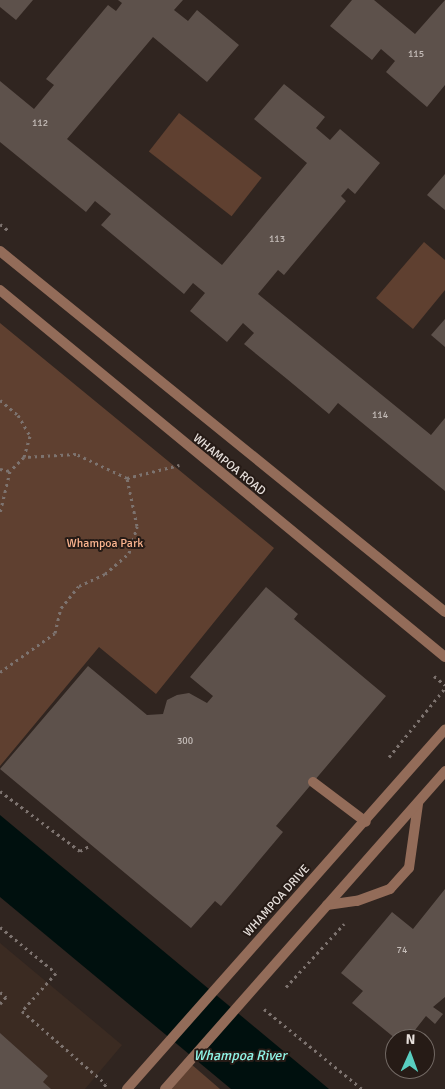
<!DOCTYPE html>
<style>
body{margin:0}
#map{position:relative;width:445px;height:1089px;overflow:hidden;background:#302520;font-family:Signika,sans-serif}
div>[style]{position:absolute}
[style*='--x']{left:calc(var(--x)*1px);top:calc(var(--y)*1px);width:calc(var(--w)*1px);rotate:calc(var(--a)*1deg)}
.built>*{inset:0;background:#3b2b22}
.green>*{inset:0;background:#5f4030;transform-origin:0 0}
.water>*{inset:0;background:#00100e}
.building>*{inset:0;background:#5d514b}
.path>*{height:3px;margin-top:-1.5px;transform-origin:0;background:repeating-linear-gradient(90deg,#7d736f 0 2.5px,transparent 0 6.5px)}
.lane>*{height:10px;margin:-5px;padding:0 5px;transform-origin:5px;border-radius:5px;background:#936c59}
.street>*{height:10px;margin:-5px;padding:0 5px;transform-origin:5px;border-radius:5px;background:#936c59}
span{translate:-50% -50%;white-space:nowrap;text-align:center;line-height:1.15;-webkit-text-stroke:4px #261b16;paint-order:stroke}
.number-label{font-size:10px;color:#c4bcb8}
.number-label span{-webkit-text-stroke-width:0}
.street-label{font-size:12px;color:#e7e0dc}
.park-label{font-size:12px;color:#fbb48f}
.water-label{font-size:14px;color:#90f6e8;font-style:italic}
.north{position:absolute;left:385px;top:1029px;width:50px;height:50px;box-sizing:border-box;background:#261b16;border:1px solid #736a65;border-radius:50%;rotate:2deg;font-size:14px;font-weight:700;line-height:20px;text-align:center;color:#e7e0dc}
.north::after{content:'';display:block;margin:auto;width:18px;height:22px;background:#58cec0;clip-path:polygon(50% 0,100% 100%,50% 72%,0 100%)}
</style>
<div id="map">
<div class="built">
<i style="clip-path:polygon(0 943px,122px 1045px,85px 1089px,0 1089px)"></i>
</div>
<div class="green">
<i style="left:179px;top:113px;width:105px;height:49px;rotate:38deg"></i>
<i style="clip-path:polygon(424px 242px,445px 260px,445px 290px,413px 329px,376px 298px)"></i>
<i style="clip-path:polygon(0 323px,274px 548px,156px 694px,99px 647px,0 766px)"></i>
<i style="clip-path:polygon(191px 1064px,220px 1089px,170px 1089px)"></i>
</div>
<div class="water">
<i style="clip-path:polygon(0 815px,329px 1089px,231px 1089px,0 897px)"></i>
</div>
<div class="building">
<i style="clip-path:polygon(0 0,33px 0,16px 20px,0 7px)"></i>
<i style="clip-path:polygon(118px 0,183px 0,174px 10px,188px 21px,197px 10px,239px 45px,207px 82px,153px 37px,67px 139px,222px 265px,307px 163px,254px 119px,284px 84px,325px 117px,316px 128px,330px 140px,340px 129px,380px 163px,355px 194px,348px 188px,341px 196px,346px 201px,284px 275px,278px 270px,258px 294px,431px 435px,445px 418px,445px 491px,338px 403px,329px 414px,287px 379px,244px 344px,254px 333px,243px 323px,227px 342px,190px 311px,205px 293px,193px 283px,184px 294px,101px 225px,111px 214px,95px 201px,86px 212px,0 142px,0 81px,34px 109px,54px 85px,46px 79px,108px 5px,116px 11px,122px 3px)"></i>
<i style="clip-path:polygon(352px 0,374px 0,415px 34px,445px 0,445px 85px,427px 107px,386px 72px,395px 61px,381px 49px,372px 60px,330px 26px)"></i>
<i style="clip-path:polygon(445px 174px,445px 210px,427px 195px)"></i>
<i style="clip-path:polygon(445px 319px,445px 347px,431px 335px)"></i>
<i style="clip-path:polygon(266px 587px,298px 614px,294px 619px,386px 696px,276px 826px,283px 832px,221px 906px,215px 901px,191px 928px,0 769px,88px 666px,147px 715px,163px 714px,167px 700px,177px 695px,189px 693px,207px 703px,213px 696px,190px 677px)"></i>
<i style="clip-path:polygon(445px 889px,445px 997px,433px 1007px,443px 1014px,435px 1024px,426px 1016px,415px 1030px,422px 1039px,396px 1039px,352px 1003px,363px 991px,341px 973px,392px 912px,413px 929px)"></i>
<i style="clip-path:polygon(0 1033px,48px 1076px,43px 1082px,51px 1089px,0 1089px)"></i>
</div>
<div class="path">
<i style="--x:0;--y:224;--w:11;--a:38"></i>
<i style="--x:0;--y:400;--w:23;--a:40"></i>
<i style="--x:18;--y:415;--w:24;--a:60"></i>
<i style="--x:30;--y:436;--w:22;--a:106"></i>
<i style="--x:24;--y:457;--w:20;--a:135"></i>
<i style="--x:10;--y:471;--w:43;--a:103.4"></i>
<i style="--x:0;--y:469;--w:10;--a:11"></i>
<i style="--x:127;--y:478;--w:54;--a:-14"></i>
<i style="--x:0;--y:672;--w:67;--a:-35.3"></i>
<i style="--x:55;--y:633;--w:26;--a:-77"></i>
<i style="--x:61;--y:608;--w:28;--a:-51"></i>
<i style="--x:79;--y:586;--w:29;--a:-25"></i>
<i style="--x:105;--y:574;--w:32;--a:-41"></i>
<i style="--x:129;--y:553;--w:28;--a:-73"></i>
<i style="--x:137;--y:526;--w:49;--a:-101.8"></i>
<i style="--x:127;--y:478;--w:56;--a:-154.8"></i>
<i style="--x:76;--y:454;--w:52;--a:176.7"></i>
<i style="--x:434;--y:676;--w:14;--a:39"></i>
<i style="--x:389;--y:757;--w:89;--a:-50.9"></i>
<i style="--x:0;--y:791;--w:100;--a:36.9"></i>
<i style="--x:80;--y:851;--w:13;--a:-29"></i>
<i style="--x:0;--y:927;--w:72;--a:39.4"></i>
<i style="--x:56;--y:973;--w:51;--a:131.8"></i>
<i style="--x:22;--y:1011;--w:111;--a:41"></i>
<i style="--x:106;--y:1084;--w:6;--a:129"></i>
<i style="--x:286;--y:987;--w:86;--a:-47.4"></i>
<i style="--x:0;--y:992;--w:8;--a:40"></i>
<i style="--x:6;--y:997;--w:9;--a:131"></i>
<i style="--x:264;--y:1009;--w:127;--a:39.2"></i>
</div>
<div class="lane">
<i style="--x:313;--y:782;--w:66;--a:37"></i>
<i style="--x:327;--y:905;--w:30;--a:-8"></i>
<i style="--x:357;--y:901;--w:35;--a:-20"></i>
<i style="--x:390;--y:889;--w:28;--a:-48"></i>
<i style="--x:409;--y:868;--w:65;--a:-82"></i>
</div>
<div class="street">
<i style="--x:0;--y:251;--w:573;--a:39.05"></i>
<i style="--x:0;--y:290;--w:577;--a:39.51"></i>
<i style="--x:127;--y:1089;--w:480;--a:-48.5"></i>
<i style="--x:165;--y:1089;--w:424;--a:-48.6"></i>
</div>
<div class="number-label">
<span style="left:416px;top:55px">115</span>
<span style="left:40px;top:124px">112</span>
<span style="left:277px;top:240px">113</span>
<span style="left:380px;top:416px">114</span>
<span style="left:185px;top:742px">300</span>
<span style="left:402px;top:951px">74</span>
</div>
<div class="street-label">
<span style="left:229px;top:465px;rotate:39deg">WHAMPOA ROAD</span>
<span style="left:277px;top:901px;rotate:-48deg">WHAMPOA DRIVE</span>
</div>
<div class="park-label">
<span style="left:105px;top:544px">Whampoa Park</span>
</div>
<div class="water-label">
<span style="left:240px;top:1056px">Whampoa River</span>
</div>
<div class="north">N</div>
</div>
